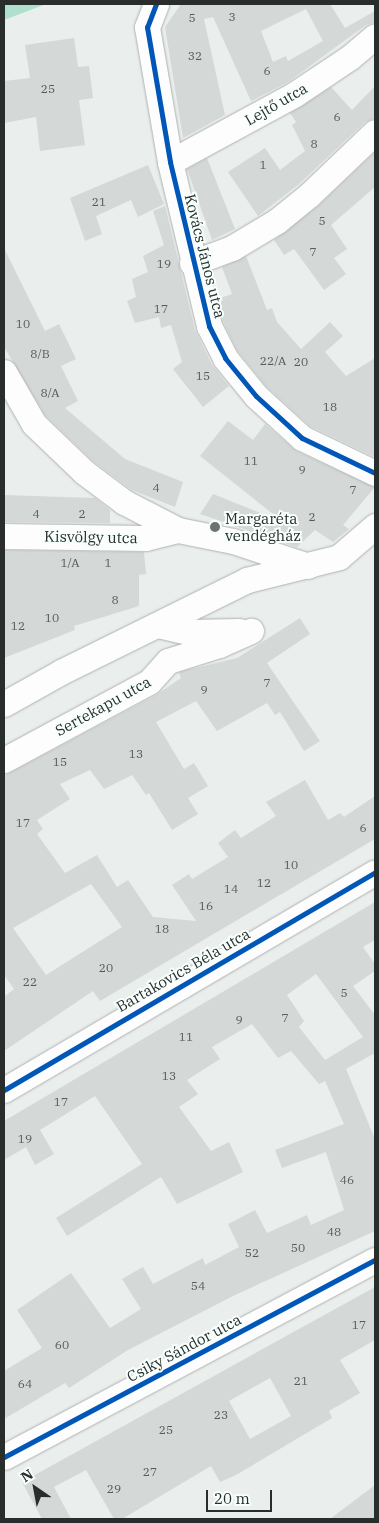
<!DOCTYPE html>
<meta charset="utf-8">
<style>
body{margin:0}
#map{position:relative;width:379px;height:1523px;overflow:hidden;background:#eaefed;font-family:"IBM Plex Serif",serif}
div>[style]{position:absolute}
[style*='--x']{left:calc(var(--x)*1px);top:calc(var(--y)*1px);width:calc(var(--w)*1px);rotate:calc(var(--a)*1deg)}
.green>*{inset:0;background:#aee0cd}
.building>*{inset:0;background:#d4d8d7}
.roads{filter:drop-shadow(0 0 1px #aeb1b0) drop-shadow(0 0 1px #aeb1b0)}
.minor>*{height:25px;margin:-12.5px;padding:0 12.5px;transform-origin:12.5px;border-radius:12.5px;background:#fcfdfc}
.cycleway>*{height:5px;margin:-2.5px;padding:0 2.5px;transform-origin:2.5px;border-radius:2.5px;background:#0057b8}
.dots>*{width:14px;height:14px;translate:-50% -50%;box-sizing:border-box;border:2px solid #f6fffb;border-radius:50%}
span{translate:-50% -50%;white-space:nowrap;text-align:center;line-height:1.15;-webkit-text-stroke:4px #f6fffb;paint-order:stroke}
.number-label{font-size:12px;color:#565a58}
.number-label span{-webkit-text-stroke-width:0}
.street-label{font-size:15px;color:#292d2b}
.poi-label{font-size:15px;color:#292d2b}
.left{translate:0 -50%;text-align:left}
.frame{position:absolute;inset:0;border:5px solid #292d2b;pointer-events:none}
.north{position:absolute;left:10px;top:1463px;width:50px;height:50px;-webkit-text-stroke:4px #f6fffb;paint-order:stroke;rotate:327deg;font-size:14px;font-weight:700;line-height:20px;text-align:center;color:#292d2b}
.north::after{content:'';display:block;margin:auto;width:18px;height:22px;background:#292d2b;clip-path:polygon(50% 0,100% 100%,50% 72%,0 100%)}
.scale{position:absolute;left:206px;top:1490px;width:66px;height:22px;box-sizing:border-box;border:2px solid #292d2b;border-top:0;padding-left:6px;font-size:15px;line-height:18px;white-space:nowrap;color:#292d2b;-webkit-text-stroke:4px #f6fffb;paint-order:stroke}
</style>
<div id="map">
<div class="green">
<i style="clip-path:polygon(4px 4px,46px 4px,4px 20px)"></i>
</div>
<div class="building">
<i style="clip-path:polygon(evenodd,181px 4px,330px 4px,345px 28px,375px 11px,375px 22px,366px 25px,288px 82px,251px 101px,213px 17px,204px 19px,225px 115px,183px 138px,165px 27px,181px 4px,306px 9px,323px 41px,288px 61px,286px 56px,273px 62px,261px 31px,306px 9px)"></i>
<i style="clip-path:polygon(74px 38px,78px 67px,89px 66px,93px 98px,79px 100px,85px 145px,40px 151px,36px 117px,4px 123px,4px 81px,30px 78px,25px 45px)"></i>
<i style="clip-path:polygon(375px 86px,375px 118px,365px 122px,299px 184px,258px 216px,228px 172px,265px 148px,280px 170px,305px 151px,292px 125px,296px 122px,290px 113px,331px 87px,352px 110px)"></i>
<i style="clip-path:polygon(375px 152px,375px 187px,331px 225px,347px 249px,334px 258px,346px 274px,324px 290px,294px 249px,284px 255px,274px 240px,318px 206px)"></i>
<i style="clip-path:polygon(207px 158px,235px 229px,212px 240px,187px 169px)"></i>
<i style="clip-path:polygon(148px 165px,164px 204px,138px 217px,131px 200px,96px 216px,102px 234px,85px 241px,70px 198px)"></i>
<i style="clip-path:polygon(165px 206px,195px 330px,212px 365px,229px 386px,203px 407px,173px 369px,182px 362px,171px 325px,161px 328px,159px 317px,135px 323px,127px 301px,136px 297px,132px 279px,148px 272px,143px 256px,164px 245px,153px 211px)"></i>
<i style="clip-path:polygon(4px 248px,45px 331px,59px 324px,76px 359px,61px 366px,78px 401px,65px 408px,125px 459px,183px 482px,175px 507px,132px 490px,93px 461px,45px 415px,4px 347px)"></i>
<i style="clip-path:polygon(246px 256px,267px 310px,272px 308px,277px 322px,301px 349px,330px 322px,343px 336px,325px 352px,346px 376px,375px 358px,375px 457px,310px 426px,266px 386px,237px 350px,223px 321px,217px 299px,232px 294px,222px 267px)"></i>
<i style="clip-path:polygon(228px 421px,253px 440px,265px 424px,296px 451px,375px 487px,343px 525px,349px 529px,333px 542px,315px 530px,297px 547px,200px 514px,213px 494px,283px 522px,200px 456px)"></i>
<i style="clip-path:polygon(4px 495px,95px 498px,110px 510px,110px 523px,4px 522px)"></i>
<i style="clip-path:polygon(4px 550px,144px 552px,146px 574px,139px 575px,139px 606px,74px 626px,75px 630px,4px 658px)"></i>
<i style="clip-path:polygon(evenodd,300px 618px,310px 634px,267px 663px,320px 741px,304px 751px,280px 712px,275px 715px,267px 703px,217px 731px,196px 701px,156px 722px,184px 769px,194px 763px,208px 786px,188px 798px,198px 814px,172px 830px,149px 793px,146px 795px,132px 775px,104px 789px,90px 770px,60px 784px,70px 799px,37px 820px,43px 829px,37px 834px,65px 873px,97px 855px,117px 887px,128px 880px,153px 917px,196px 921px,172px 885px,189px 874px,192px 879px,228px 857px,218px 843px,235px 830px,241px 838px,276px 816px,266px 802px,305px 780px,328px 820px,340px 813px,344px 817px,375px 796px,375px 839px,100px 1001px,93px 991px,4px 1051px,4px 997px,14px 989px,4px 975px,4px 776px,156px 695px,181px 678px,179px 672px,237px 658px,300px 618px,91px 884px,122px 927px,46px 975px,13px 928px,91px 884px)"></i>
<i style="clip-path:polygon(evenodd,375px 902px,375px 940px,363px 947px,375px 964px,375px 971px,353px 986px,375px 1015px,375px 1053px,346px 1069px,375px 1139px,375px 1231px,235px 1295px,128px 1350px,69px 1388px,65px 1383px,4px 1419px,4px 1371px,42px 1348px,17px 1310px,71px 1273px,110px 1328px,141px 1309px,122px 1279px,143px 1267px,153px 1284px,203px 1258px,205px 1265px,239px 1247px,228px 1224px,255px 1210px,267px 1233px,307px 1215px,311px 1225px,344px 1210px,326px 1152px,282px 1168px,275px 1150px,344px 1124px,325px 1081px,319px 1084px,291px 1051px,278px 1058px,252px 1024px,212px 1047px,220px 1059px,187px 1080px,198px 1094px,179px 1107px,211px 1151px,229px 1142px,243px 1172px,177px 1204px,161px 1177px,67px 1236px,56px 1218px,142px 1164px,95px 1096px,40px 1130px,54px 1154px,35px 1165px,26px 1147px,4px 1160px,4px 1121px,375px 902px,316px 974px,363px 1037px,325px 1060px,299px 1027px,304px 1021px,287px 995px,316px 974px)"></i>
<i style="clip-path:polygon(evenodd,375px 1287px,375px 1340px,340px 1360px,360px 1393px,329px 1411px,332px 1418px,236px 1475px,220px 1482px,211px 1466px,122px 1519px,114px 1519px,86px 1470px,54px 1487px,71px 1519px,42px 1519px,22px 1482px,375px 1287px,270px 1378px,291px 1416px,250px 1439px,229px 1401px,270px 1378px)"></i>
<i style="clip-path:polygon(375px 1485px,375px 1519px,330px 1519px)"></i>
</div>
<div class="roads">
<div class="minor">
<i style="--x:156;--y:4;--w:25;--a:111"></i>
<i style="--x:147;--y:27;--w:137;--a:80.3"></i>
<i style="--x:170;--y:162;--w:169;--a:76.6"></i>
<i style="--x:209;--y:326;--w:36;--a:63"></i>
<i style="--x:225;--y:358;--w:49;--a:50.8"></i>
<i style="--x:256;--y:396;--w:62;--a:42.4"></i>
<i style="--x:302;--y:438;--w:81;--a:25.6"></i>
<i style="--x:170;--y:162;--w:142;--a:-28.5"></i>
<i style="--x:295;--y:94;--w:65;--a:-33.7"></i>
<i style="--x:349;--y:58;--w:34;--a:-40"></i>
<i style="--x:192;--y:263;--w:43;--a:-20.6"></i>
<i style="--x:232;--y:248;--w:52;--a:-31"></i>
<i style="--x:277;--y:221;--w:41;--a:-39.1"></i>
<i style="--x:309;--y:195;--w:91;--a:-43.7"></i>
<i style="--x:4;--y:372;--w:60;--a:60"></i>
<i style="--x:34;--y:424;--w:69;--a:43.8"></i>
<i style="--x:84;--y:472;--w:50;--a:36.9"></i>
<i style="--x:124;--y:502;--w:61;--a:27.4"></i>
<i style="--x:178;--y:530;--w:56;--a:11.3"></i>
<i style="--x:233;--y:541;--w:79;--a:18.4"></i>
<i style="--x:4;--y:536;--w:141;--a:0.8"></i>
<i style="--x:145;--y:538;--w:34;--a:-14"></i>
<i style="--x:158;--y:625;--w:32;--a:13"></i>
<i style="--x:189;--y:632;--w:50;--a:-1.1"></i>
<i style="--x:4;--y:704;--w:65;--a:-29.3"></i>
<i style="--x:61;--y:672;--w:208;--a:-26.3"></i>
<i style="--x:247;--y:580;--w:95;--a:-14"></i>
<i style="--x:339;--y:557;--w:48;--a:-40.7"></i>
<i style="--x:4;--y:760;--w:165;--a:-28.3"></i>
<i style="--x:149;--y:682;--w:28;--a:-48"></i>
<i style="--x:168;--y:661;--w:53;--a:-17.4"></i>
<i style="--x:219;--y:645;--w:35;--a:-24"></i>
<i style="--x:4;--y:1090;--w:430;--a:-30.4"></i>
<i style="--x:4;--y:1457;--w:420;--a:-28"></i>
</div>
</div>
<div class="cycleway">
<i style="--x:156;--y:4;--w:25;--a:111"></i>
<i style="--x:147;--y:27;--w:137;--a:80.3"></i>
<i style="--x:170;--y:162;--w:169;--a:76.6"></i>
<i style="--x:209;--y:326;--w:36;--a:63"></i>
<i style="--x:225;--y:358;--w:49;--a:50.8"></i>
<i style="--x:256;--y:396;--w:62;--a:42.4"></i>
<i style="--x:302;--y:438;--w:81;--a:25.6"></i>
<i style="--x:4;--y:1090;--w:430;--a:-30.4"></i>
<i style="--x:4;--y:1457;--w:420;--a:-28"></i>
</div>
<div class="dots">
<i style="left:215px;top:527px;background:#6d716f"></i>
</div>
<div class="number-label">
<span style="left:232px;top:17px">3</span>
<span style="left:192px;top:18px">5</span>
<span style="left:195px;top:56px">32</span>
<span style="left:267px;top:71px">6</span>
<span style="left:48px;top:89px">25</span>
<span style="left:337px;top:117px">6</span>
<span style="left:314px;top:144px">8</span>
<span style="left:263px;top:165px">1</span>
<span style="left:99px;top:202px">21</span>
<span style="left:322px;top:221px">5</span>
<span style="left:313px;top:252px">7</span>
<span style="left:164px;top:264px">19</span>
<span style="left:161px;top:309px">17</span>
<span style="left:23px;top:324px">10</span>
<span style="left:40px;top:354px">8/B</span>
<span style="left:273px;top:361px">22/A</span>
<span style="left:301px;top:362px">20</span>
<span style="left:203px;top:376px">15</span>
<span style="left:50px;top:393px">8/A</span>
<span style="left:330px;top:407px">18</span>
<span style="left:251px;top:461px">11</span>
<span style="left:302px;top:470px">9</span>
<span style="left:156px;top:488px">4</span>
<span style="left:353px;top:490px">7</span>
<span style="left:36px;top:514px">4</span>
<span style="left:82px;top:514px">2</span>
<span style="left:312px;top:517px">2</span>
<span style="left:70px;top:563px">1/A</span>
<span style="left:108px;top:563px">1</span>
<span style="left:115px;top:600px">8</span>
<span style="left:52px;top:618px">10</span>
<span style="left:18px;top:626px">12</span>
<span style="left:267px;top:683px">7</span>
<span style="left:204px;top:690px">9</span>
<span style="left:136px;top:754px">13</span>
<span style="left:60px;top:762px">15</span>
<span style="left:23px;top:823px">17</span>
<span style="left:363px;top:828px">6</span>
<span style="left:291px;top:865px">10</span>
<span style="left:264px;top:883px">12</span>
<span style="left:231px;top:889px">14</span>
<span style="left:206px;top:906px">16</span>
<span style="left:162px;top:929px">18</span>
<span style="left:106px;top:968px">20</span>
<span style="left:30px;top:982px">22</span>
<span style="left:344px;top:993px">5</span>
<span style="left:285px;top:1018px">7</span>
<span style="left:239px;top:1020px">9</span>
<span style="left:186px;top:1037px">11</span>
<span style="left:169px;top:1076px">13</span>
<span style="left:61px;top:1102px">17</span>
<span style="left:25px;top:1139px">19</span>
<span style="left:347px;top:1180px">46</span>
<span style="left:334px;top:1232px">48</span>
<span style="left:298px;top:1248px">50</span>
<span style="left:252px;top:1253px">52</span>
<span style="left:198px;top:1286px">54</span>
<span style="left:359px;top:1325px">17</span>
<span style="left:62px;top:1345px">60</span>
<span style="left:301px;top:1381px">21</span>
<span style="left:25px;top:1384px">64</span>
<span style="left:221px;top:1415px">23</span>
<span style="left:166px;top:1430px">25</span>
<span style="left:150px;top:1472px">27</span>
<span style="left:114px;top:1489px">29</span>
</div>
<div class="street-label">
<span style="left:276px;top:104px;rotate:-30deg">Lejtő utca</span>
<span style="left:205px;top:256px;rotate:76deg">Kovács János utca</span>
<span style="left:91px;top:537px;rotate:1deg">Kisvölgy utca</span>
<span style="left:103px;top:706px;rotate:-29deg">Sertekapu utca</span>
<span style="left:183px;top:970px;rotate:-30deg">Bartakovics Béla utca</span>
<span style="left:184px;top:1348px;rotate:-28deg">Csiky Sándor utca</span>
</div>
<div class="poi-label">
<span class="left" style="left:225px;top:527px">Margaréta<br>vendégház</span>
</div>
<div class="frame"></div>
<div class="north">N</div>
<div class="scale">20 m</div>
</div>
